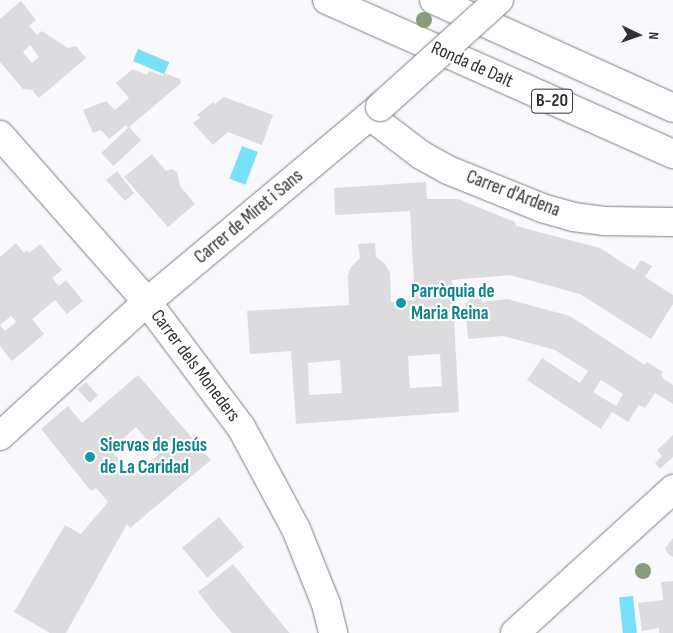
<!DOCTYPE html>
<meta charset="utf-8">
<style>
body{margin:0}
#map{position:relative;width:673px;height:633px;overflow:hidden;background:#f9f9fd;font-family:"Sofia Sans Condensed",sans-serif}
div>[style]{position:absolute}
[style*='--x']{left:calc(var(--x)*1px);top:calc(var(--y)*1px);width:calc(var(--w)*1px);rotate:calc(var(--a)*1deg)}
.water>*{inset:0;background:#78e1f9;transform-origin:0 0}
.building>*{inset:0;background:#dcdcdf;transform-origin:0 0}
.roads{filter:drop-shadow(0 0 1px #7f7f82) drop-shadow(0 0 1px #7f7f82)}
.minor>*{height:28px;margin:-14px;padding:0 14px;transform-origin:14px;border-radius:14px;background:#fff}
.highway>*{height:28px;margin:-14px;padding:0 14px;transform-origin:14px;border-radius:14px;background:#fff}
.bridges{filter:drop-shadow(0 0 1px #7f7f82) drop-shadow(0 0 1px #7f7f82)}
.minor-bridge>*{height:28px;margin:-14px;padding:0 14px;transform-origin:14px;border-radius:14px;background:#fff}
.trees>*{width:16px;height:16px;margin:-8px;border-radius:50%;background:#899c7d}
.dots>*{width:14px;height:14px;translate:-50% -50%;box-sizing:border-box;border:2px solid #fff;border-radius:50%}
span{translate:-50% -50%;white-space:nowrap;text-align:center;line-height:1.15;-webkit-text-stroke:4.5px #fff;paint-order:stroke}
.shield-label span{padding:1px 4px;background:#fff;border:1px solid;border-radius:4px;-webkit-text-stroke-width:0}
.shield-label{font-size:18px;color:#323233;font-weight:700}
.street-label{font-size:19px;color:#323233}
.culture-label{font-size:19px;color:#0d838f;font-weight:700}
.left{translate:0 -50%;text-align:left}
.north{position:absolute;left:613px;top:10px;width:50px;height:50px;-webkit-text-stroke:4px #fff;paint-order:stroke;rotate:93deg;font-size:14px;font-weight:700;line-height:20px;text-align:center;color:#323233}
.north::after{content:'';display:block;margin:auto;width:18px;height:22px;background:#323233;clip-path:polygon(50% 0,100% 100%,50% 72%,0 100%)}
</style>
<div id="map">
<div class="water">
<i style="left:138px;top:49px;width:34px;height:13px;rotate:23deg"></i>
<i style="left:242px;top:146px;width:17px;height:35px;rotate:21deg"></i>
<i style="left:633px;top:596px;width:37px;height:14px;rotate:84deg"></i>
</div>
<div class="building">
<i style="clip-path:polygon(evenodd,21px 1px,36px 20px,29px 26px,37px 35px,42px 31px,68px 48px,76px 46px,86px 58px,39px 98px,32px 90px,23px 89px,0 62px,0 19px,21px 1px,30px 45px,39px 57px,32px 63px,23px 52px,30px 45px)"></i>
<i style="clip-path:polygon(133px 69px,147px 75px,149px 71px,163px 76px,164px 73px,180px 79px,181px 83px,128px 128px,126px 125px,109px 139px,101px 130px,93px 133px,83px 110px,106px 101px,115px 110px,129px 98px,116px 83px)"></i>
<i style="clip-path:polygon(224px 97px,273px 115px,262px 145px,228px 132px,213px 145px,193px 123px,200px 118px,197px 115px,213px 102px,215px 104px)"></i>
<i style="left:129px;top:127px;width:18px;height:38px;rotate:47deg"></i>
<i style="clip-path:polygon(152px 154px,166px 171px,172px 169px,177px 172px,180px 186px,195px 204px,168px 227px,124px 177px)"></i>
<i style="clip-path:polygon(117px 171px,134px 193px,125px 201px,106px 180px)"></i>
<i style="clip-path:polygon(evenodd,426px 182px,427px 199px,458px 199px,515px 222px,516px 226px,600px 248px,634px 270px,641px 260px,652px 266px,645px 277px,673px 295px,673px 304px,651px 339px,580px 294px,510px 275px,452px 280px,459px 412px,296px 424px,291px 351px,250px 354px,247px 311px,349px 305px,348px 275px,351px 267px,360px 258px,358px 244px,375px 243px,376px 257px,385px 264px,390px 273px,391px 302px,415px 300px,410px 211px,335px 215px,334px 188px,426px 182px,440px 354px,442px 386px,410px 388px,408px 356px,440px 354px,426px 182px,340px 360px,342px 393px,309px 395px,308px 363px,340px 360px)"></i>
<i style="clip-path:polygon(evenodd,16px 243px,24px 253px,27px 250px,29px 253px,40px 244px,62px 270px,52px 278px,59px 286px,66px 280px,83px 301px,67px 314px,55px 300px,32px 319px,44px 334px,12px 361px,0 346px,0 257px,16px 243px,11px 316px,16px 322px,5px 331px,0 325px,11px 316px)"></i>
<i style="clip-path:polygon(evenodd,482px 298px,482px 302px,507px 299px,570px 316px,645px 365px,647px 362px,663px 372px,661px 375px,664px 379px,673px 385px,673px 404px,655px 393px,645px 408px,639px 405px,628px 422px,612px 412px,601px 429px,527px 380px,542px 358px,580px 383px,588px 371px,555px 350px,503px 336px,468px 339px,465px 303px,469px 302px,469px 299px,482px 298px,601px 380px,623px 394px,616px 406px,593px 392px,601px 380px)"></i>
<i style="clip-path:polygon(evenodd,138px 375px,211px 460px,130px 528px,127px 524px,66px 633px,50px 633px,14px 612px,65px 525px,81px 534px,108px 502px,96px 488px,91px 491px,41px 429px,68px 406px,82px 423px,138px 375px,136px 427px,159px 454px,133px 476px,111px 450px,136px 427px)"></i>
<i style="left:86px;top:382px;width:18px;height:11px;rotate:49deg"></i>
<i style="clip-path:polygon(673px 435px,673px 457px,660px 469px,655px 463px,662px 456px,657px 450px)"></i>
<i style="left:219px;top:517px;width:39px;height:48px;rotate:50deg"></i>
<i style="clip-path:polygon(673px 538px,673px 557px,668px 554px,665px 548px)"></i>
<i style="clip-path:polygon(233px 564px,286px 629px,290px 633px,232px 633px,211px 609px,198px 592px)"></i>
<i style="clip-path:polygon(673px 581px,673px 633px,659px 633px,659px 628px,642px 631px,638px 603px,663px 600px,661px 582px)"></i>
</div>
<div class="roads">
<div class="minor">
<i style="--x:370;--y:116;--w:64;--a:37.4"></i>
<i style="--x:421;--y:155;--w:31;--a:29"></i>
<i style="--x:448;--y:170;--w:101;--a:22"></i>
<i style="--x:542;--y:208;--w:32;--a:16"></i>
<i style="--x:573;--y:217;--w:31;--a:7"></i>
<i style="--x:604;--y:221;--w:69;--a:0.8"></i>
<i style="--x:0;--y:135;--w:222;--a:48.6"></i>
<i style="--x:147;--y:302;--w:156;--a:53.1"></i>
<i style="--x:241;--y:427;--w:116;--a:61.7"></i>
<i style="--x:296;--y:529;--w:81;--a:68.2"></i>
<i style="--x:326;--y:604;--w:30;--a:76"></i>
<i style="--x:0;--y:436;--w:199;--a:-42.4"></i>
<i style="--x:147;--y:302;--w:304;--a:-39.9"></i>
<i style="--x:515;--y:633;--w:214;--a:-42.3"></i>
</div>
<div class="highway">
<i style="--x:327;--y:0;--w:379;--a:24"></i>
<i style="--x:434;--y:0;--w:262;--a:24.3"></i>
</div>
</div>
<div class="bridges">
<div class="minor-bridge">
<i style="--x:380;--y:107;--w:160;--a:-42"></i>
</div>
</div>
<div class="trees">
<i style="left:424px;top:20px"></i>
<i style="left:643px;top:571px"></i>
</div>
<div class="dots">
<i style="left:401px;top:303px;background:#0f9aa8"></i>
<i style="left:90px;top:457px;background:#0f9aa8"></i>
</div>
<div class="shield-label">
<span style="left:552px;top:101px">B-20</span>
</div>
<div class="street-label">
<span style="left:472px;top:65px;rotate:24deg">Ronda de Dalt</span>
<span style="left:513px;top:194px;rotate:21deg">Carrer d'Ardena</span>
<span style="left:249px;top:217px;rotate:-40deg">Carrer de Miret i Sans</span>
<span style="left:195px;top:366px;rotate:53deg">Carrer dels Moneders</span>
</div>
<div class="culture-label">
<span class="left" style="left:411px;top:303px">Parròquia de<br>Maria Reina</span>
<span class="left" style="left:100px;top:457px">Siervas de Jesús<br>de La Caridad</span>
</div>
<div class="north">N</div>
</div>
